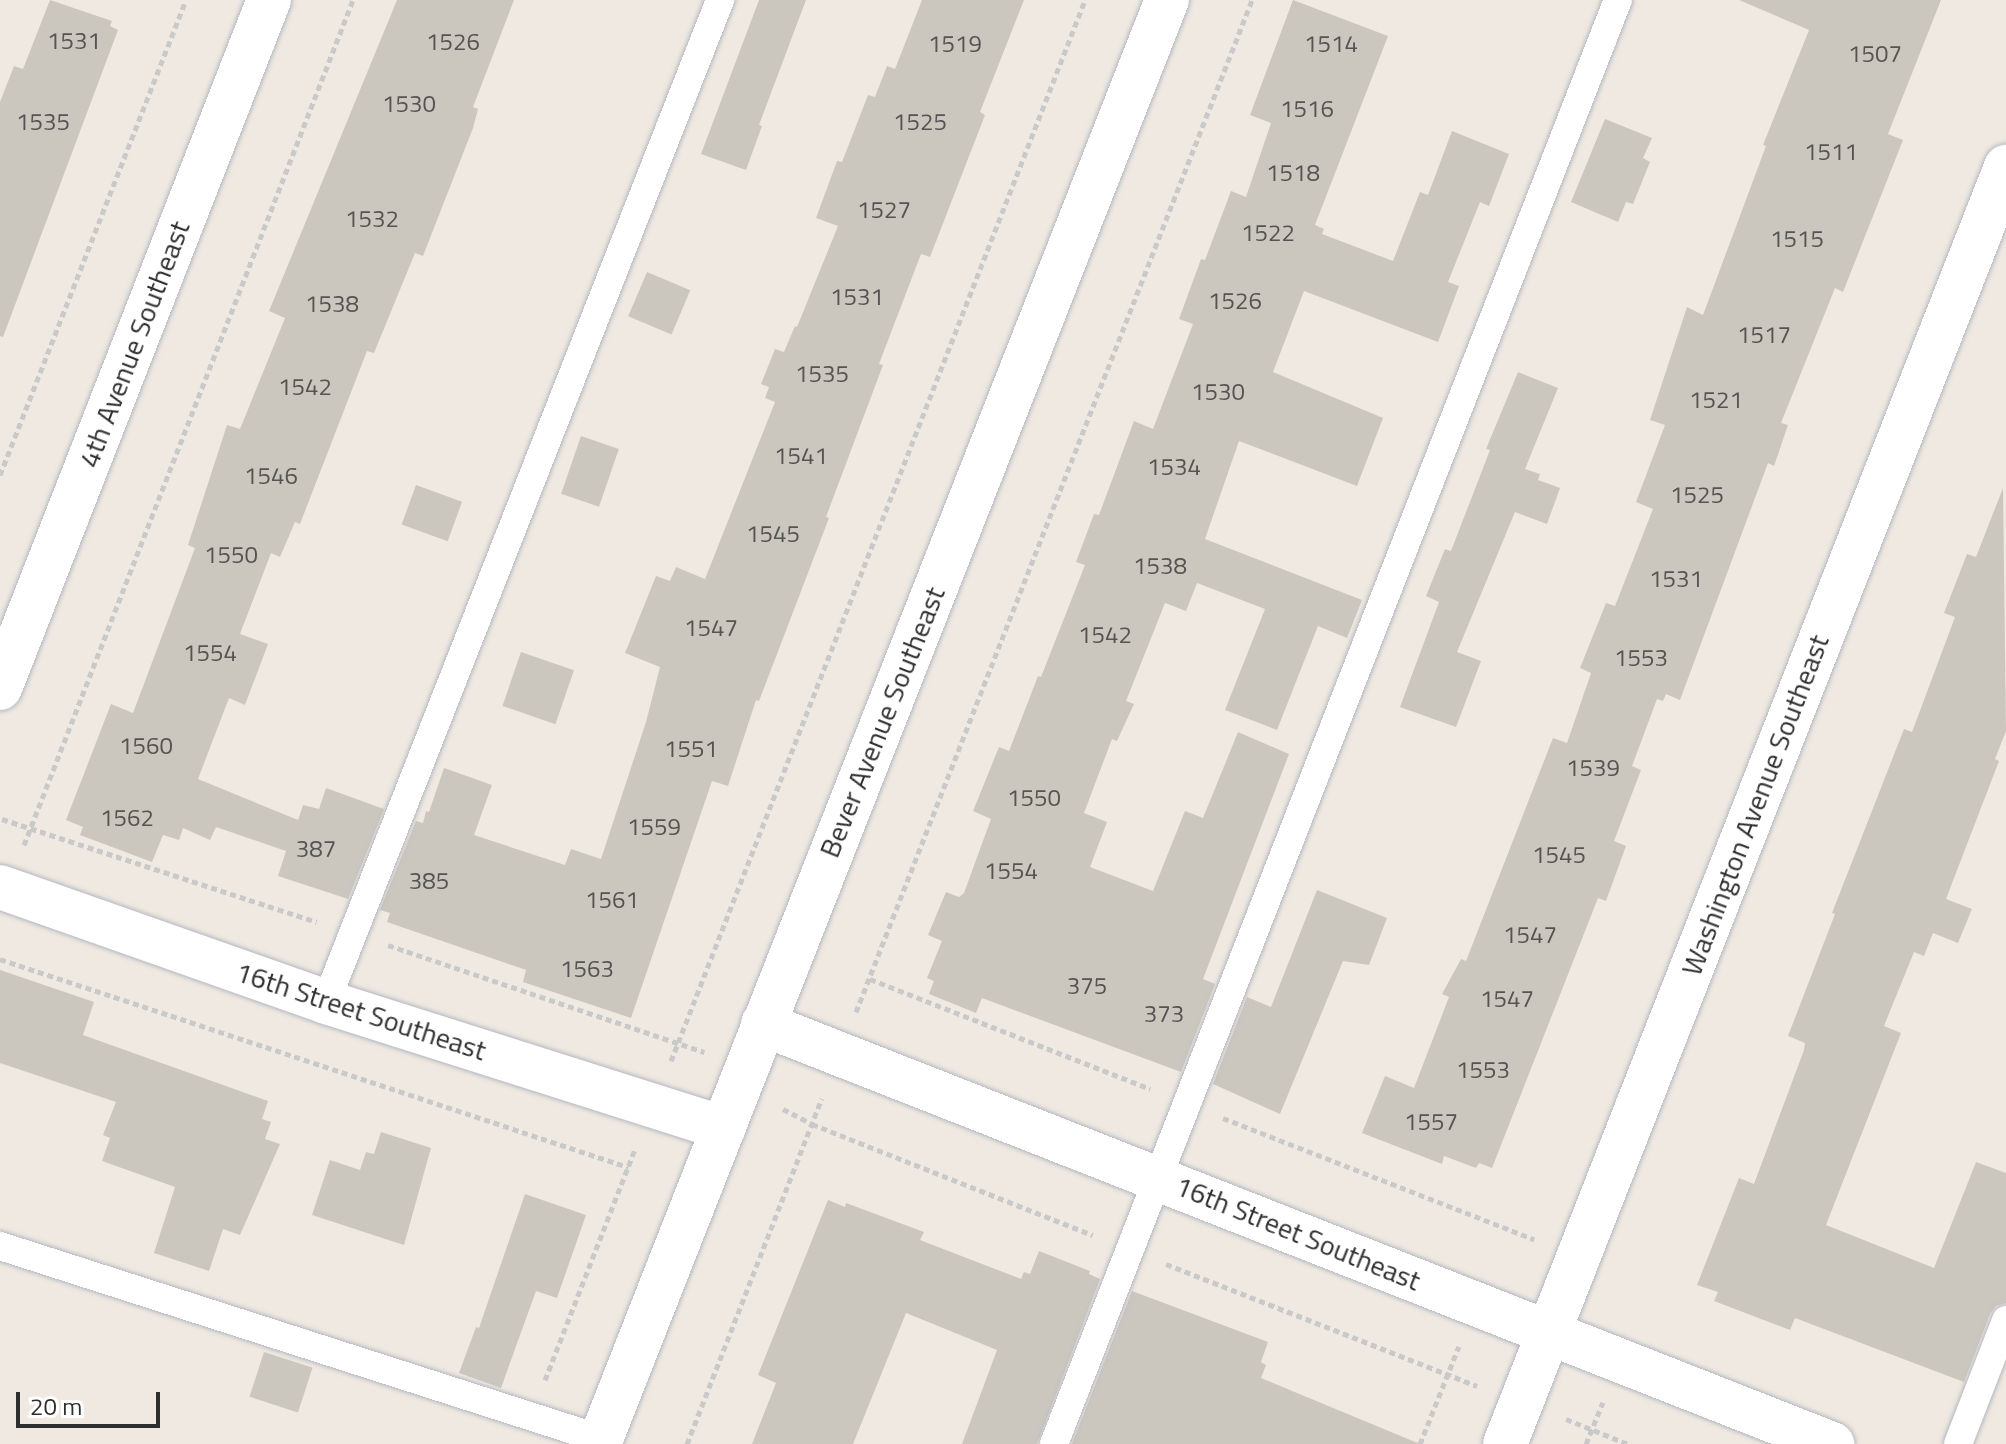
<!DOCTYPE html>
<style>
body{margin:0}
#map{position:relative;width:2006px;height:1444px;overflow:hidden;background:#efe9e1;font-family:"Titillium Web",sans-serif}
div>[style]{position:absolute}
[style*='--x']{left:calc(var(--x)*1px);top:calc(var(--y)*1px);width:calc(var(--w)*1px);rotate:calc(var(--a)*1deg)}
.building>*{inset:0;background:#cbc7bf;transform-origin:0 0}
.path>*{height:5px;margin-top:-2.5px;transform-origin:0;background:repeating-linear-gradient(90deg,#c9c9c9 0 6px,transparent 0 10px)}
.roads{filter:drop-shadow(0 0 2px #b4b7c1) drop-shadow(0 0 2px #b4b7c1)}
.lane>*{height:28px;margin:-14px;padding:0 14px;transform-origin:14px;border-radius:14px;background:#fff}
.street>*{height:44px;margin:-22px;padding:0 22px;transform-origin:22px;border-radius:22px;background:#fff}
.secondary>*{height:44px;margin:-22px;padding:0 22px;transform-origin:22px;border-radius:22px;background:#fff}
span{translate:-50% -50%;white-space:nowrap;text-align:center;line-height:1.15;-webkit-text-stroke:8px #fff;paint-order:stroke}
.number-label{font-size:24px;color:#555452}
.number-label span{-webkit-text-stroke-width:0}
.street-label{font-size:28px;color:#2e2e2e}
.scale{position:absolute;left:16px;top:1392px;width:144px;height:36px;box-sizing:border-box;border:4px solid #2e2e2e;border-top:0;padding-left:10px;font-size:24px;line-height:28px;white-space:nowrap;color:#2e2e2e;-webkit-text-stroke:6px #fff;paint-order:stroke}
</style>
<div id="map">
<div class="building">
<i style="clip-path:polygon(50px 0,112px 21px,110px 26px,118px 30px,3px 337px,0 336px,0 102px,14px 66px,23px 69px)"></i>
<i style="clip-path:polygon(397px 0,514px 0,473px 107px,478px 109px,473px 128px,423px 256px,415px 253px,374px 353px,367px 351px,300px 524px,295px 522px,280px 557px,271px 553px,240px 634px,268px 644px,245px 705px,229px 698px,198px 779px,298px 820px,303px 805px,319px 809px,326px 788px,384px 809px,348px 899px,278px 876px,286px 851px,216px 827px,210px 840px,183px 828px,179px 840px,163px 835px,152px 862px,80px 835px,83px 827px,66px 820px,111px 704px,133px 713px,195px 548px,188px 545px,227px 425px,240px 429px,285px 318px,269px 311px)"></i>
<i style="clip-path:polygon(759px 0,806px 0,759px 125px,762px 126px,746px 170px,701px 154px)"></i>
<i style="clip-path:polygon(922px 0,1024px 0,980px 112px,985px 115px,930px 257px,921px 254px,879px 364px,883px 365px,826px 517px,829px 518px,759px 701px,756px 700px,728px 786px,712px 781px,631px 1018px,523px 982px,526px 970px,387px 922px,390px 913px,380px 910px,416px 821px,423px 823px,426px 811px,429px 812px,444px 768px,492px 785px,474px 835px,565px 865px,571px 849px,601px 859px,646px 722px,660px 667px,625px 653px,656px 576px,670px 581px,676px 567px,705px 579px,775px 402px,765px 398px,769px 387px,761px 384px,775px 349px,784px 352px,795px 326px,797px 327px,838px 226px,816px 218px,837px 161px,842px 162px,868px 95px,875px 97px,887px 66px,895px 69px)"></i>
<i style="clip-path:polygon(1293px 0,1388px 36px,1315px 225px,1324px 229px,1322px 234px,1393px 261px,1420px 192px,1428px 195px,1452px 131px,1509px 154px,1489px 206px,1480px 202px,1448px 282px,1459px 286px,1438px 342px,1304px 291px,1273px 372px,1383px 418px,1357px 486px,1239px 441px,1205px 539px,1362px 600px,1347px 638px,1318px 626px,1277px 730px,1225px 710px,1265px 609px,1197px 583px,1186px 611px,1165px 603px,1126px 701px,1134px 704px,1117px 741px,1112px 739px,1084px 813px,1107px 822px,1090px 867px,1153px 891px,1185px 811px,1203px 818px,1238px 732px,1289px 754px,1203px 979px,1215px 984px,1181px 1072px,982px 998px,976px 1013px,929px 994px,934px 981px,927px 978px,942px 941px,928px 935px,946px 892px,959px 897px,964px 893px,991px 819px,973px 811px,999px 747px,1009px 751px,1038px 676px,1041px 677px,1085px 565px,1076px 562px,1094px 514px,1099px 515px,1134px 421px,1153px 429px,1193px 324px,1179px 319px,1201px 259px,1205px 260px,1231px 191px,1246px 197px,1271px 123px,1250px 115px)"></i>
<i style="clip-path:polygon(1739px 0,1941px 0,1888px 134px,1903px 140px,1843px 292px,1835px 288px,1781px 423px,1788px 425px,1774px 466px,1768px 463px,1680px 700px,1666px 694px,1663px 701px,1657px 699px,1632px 766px,1641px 770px,1614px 841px,1626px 846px,1606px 901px,1598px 898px,1492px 1168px,1479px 1163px,1476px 1168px,1444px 1156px,1442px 1164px,1362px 1133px,1385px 1076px,1414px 1088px,1449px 997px,1442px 994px,1461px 959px,1466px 961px,1553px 738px,1567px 743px,1591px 673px,1580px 668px,1606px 603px,1615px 606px,1653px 509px,1636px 502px,1665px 425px,1650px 420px,1687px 307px,1703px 315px,1766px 146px,1763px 145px,1809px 30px)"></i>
<i style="clip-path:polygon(1605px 119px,1652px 138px,1643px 158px,1650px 162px,1633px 204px,1626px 202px,1618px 222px,1571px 202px)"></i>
<i style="left:647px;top:272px;width:47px;height:48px;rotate:23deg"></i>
<i style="clip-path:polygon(1518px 372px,1558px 388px,1525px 469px,1540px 474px,1538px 480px,1560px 488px,1547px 524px,1515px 512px,1457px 652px,1481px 661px,1456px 727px,1400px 707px,1439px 602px,1426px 596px,1445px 549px,1451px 551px,1490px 450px,1486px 449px)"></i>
<i style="left:581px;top:436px;width:40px;height:61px;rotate:19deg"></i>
<i style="left:416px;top:485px;width:49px;height:42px;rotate:20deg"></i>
<i style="clip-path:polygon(2003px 488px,2006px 731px,1995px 759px,1999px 761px,1946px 899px,1972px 909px,1958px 943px,1933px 933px,1924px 956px,1914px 952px,1884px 1026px,1901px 1033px,1826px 1225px,1934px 1268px,1976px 1162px,2006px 1173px,2006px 1303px,1996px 1306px,1990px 1314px,1964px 1382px,1795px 1318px,1790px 1330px,1714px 1301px,1718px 1292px,1697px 1285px,1739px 1178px,1754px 1184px,1804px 1050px,1805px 1043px,1788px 1036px,1835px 914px,1832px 913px,1904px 729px,1912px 732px,1955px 617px,1944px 613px,1967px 554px,1976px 557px)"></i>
<i style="left:521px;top:652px;width:56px;height:57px;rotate:19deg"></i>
<i style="clip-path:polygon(1317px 890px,1387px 918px,1369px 965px,1343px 961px,1280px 1114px,1213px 1084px,1247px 997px,1271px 1007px)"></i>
<i style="clip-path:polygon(0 970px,94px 1002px,83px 1035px,268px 1101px,262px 1119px,271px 1122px,265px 1139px,280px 1144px,240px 1235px,223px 1229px,209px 1271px,154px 1253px,175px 1187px,102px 1161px,110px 1138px,103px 1135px,116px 1102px,0 1063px)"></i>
<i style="clip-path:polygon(381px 1132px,431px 1148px,404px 1245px,312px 1215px,330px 1160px,360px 1170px,366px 1152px,374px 1154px)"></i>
<i style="clip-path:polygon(525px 1194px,586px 1215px,557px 1298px,536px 1291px,501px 1388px,459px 1373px,476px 1327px,479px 1328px)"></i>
<i style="clip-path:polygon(828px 1200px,845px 1207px,846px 1203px,924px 1232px,920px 1240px,1021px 1279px,1024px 1272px,1030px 1274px,1039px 1251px,1090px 1271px,1089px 1274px,1100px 1279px,1037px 1444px,962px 1444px,997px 1350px,906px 1313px,853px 1444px,752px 1444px,776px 1383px,758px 1375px)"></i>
<i style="clip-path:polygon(1132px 1291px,1268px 1342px,1261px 1362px,1266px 1365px,1261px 1378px,1420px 1444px,1072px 1444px)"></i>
<i style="left:264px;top:1352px;width:51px;height:47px;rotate:18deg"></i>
</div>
<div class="path">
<i style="--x:0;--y:475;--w:510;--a:-68.62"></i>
<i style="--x:2;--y:819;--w:331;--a:18.1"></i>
<i style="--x:24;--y:845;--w:907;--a:-68.73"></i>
<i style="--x:388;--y:945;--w:334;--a:18.7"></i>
<i style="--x:0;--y:959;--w:662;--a:18.33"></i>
<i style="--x:870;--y:979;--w:301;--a:21.4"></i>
<i style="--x:856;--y:1012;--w:1087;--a:-68.63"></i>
<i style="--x:671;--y:1061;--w:1139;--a:-68.68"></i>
<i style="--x:783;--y:1109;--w:33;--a:27"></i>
<i style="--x:812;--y:1124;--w:302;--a:21.6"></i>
<i style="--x:1223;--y:1118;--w:334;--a:21.3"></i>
<i style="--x:1166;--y:1264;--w:334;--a:21.4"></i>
<i style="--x:545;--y:1380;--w:250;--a:-68.7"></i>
<i style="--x:1566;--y:1419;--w:67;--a:22"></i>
<i style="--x:687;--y:1444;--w:371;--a:-68.7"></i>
<i style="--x:1420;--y:1444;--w:105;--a:-68.3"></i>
<i style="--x:1586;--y:1444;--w:45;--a:-68"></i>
</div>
<div class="roads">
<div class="lane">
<i style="--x:326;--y:1002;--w:1077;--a:-68.53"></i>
<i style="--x:0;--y:1246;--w:631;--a:17.8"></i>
<i style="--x:1054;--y:1444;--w:1550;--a:-68.67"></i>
<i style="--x:1958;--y:1444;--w:133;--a:-68.8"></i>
</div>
<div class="street">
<i style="--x:0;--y:688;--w:739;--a:-68.65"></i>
<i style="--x:0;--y:887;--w:346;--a:19.4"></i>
<i style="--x:326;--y:1002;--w:417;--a:17.6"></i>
<i style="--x:763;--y:1024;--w:1149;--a:21.45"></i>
<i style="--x:1505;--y:1444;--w:1372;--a:-68.58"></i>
</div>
<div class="secondary">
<i style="--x:599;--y:1444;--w:1552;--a:-68.53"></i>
</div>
</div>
<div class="number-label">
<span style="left:74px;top:41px">1531</span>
<span style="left:453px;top:42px">1526</span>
<span style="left:955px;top:44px">1519</span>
<span style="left:1331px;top:44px">1514</span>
<span style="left:1875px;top:54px">1507</span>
<span style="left:409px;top:104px">1530</span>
<span style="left:1307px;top:109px">1516</span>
<span style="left:43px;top:122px">1535</span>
<span style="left:920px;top:122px">1525</span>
<span style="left:1831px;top:152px">1511</span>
<span style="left:1293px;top:173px">1518</span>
<span style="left:884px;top:210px">1527</span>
<span style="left:372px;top:219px">1532</span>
<span style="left:1268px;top:233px">1522</span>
<span style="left:1797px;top:239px">1515</span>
<span style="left:857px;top:297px">1531</span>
<span style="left:1235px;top:301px">1526</span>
<span style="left:332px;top:304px">1538</span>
<span style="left:1764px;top:335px">1517</span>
<span style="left:822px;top:374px">1535</span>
<span style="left:305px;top:387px">1542</span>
<span style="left:1218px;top:392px">1530</span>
<span style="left:1716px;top:400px">1521</span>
<span style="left:801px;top:456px">1541</span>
<span style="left:1174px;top:467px">1534</span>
<span style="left:271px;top:476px">1546</span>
<span style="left:1697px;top:495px">1525</span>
<span style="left:773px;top:534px">1545</span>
<span style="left:231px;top:555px">1550</span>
<span style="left:1160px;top:566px">1538</span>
<span style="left:1676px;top:579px">1531</span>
<span style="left:711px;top:628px">1547</span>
<span style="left:1105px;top:635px">1542</span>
<span style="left:210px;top:653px">1554</span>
<span style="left:1641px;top:658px">1553</span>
<span style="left:146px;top:746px">1560</span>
<span style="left:691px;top:749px">1551</span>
<span style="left:1593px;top:768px">1539</span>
<span style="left:1034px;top:798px">1550</span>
<span style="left:127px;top:818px">1562</span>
<span style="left:654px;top:827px">1559</span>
<span style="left:316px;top:849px">387</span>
<span style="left:1559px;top:855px">1545</span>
<span style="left:1011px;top:871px">1554</span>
<span style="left:429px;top:881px">385</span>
<span style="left:612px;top:900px">1561</span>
<span style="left:1530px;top:935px">1547</span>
<span style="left:587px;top:969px">1563</span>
<span style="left:1087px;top:986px">375</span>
<span style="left:1507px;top:999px">1547</span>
<span style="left:1164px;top:1014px">373</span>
<span style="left:1483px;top:1070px">1553</span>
<span style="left:1431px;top:1122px">1557</span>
</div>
<div class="street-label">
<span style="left:134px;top:344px;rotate:-69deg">4th Avenue Southeast</span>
<span style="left:882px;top:722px;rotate:-68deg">Bever Avenue Southeast</span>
<span style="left:1755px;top:805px;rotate:-69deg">Washington Avenue Southeast</span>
<span style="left:361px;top:1011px;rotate:18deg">16th Street Southeast</span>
<span style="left:1298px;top:1233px;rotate:22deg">16th Street Southeast</span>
</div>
<div class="scale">20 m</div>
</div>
